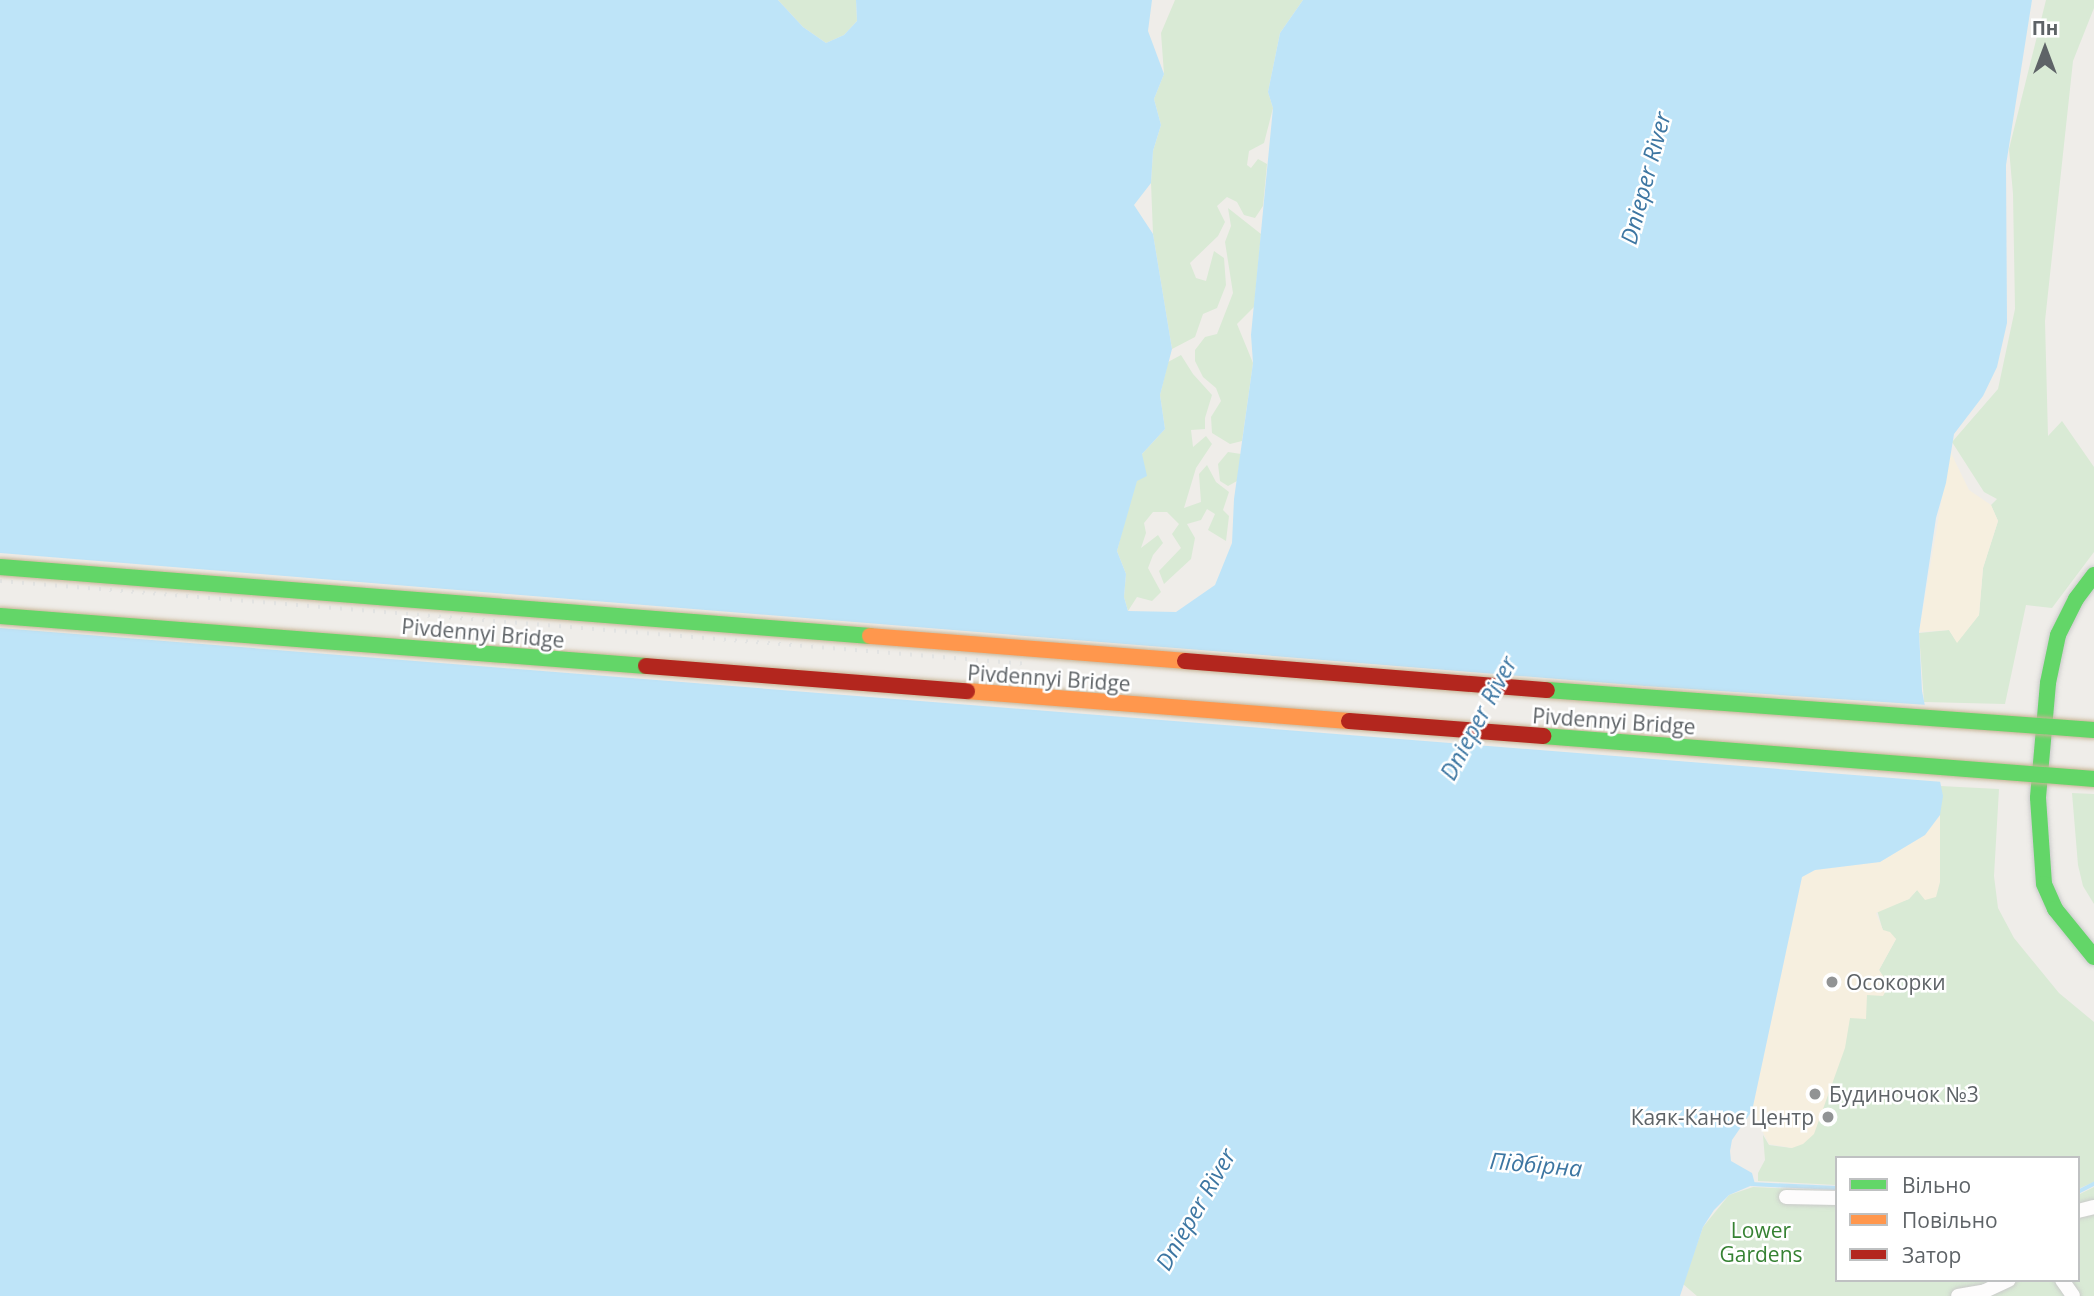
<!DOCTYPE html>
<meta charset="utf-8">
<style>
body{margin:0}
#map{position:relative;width:2094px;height:1296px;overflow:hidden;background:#efede9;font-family:"Open Sans",sans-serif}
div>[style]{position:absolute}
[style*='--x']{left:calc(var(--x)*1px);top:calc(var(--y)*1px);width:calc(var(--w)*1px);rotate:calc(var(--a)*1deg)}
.green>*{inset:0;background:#d9ead5}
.sand>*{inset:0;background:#f6efdf}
.water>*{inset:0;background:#bee4f8}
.pier>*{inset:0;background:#efede9}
.stream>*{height:3.5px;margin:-1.75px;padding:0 1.75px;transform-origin:1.75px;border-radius:1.75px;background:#bee4f8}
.roads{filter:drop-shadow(0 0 2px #cacaca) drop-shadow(0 0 2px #cacaca)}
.street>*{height:14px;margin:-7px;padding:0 7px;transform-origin:7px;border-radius:7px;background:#fdfcfc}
.fast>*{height:16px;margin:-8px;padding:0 8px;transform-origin:8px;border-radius:8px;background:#63d668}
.rail>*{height:3.5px;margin-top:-1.75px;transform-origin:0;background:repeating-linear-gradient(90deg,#e3e4e3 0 2px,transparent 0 11px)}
.bridges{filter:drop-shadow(0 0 2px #c7b495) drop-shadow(0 0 2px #c7b495)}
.fast-bridge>*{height:16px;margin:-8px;padding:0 8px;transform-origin:8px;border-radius:8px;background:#63d668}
.slow-bridge>*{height:16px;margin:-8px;padding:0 8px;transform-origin:8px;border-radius:8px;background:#ff974d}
.jam-bridge>*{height:16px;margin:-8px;padding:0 8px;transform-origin:8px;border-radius:8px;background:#b3261e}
.dots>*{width:19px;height:19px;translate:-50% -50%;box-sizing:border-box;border:4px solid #fff;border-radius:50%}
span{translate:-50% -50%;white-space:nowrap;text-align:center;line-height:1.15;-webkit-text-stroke:5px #fff;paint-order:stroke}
.street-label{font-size:21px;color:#5e6367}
.poi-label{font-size:21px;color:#5e6367}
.left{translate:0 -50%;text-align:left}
.right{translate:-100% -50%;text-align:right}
.park-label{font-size:21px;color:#368233}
.water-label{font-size:23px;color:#3d76a2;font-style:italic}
.legend{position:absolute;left:1835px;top:1156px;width:245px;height:126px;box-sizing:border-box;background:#fff;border:2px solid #bfc1c2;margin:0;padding:9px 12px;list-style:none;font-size:21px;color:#5e6367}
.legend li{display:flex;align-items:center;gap:14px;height:35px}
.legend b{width:35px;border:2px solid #bfc1c2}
.north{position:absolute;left:2010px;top:14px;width:70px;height:70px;-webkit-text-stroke:5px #fff;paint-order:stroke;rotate:0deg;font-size:19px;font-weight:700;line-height:28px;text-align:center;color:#5e6367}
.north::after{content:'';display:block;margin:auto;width:24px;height:32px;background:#5e6367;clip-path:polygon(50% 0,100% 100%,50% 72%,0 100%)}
</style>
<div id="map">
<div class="green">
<i style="clip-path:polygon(778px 0,856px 0,857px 21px,844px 35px,826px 43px,803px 27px)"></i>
<i style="clip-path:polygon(1175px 0,1303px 0,1280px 33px,1268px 92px,1273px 108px,1264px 143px,1249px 151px,1247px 165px,1251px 168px,1258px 159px,1267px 164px,1263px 206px,1255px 218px,1244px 215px,1237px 202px,1227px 197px,1217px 206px,1225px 222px,1218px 236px,1190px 263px,1196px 278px,1206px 281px,1214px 251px,1224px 258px,1226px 285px,1217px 308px,1203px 314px,1195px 337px,1172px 349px,1153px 234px,1151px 183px,1153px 151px,1161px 125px,1154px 99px,1164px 74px,1161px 33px)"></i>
<i style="clip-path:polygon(2046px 0,2094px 0,2094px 8px,2073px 61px,2045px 321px,2048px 436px,2062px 421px,2094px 467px,2094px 552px,2052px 608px,2026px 605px,2005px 704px,1924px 702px,1919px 633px,1949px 630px,1957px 642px,1979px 615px,1983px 568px,1998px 521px,1991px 505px,1997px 499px,1984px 492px,1952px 442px,1998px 389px,2015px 309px,2013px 194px,2009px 149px)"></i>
<i style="clip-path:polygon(1228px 208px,1261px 234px,1254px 307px,1237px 324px,1253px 363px,1242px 441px,1230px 444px,1212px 433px,1211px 417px,1221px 401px,1216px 388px,1203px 377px,1195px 361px,1195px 350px,1205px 337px,1217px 334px,1233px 293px,1225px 242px,1231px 226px)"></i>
<i style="clip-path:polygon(1181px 355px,1193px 374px,1212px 395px,1205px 418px,1205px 429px,1191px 430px,1193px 447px,1206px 436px,1212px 444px,1196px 468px,1184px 508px,1201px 502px,1199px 474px,1207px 465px,1216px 482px,1229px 492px,1223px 510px,1229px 516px,1226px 541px,1208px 530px,1215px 514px,1207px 509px,1201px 520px,1187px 524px,1195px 538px,1191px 559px,1164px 584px,1159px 571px,1181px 548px,1172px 534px,1179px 524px,1167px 512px,1153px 512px,1144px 523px,1146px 533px,1141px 548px,1158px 535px,1163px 543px,1153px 555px,1148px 568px,1161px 592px,1152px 601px,1137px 597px,1128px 611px,1124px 597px,1126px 574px,1117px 551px,1142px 454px,1165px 429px,1160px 395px,1168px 362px)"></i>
<i style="clip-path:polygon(1228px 452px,1241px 454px,1237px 481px,1228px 486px,1220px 481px,1218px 464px)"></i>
<i style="clip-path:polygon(1940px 786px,1999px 789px,1994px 876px,1998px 908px,2014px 938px,2059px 993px,2094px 1022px,2094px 1182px,2078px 1189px,2078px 1158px,1837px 1158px,1837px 1185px,1758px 1181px,1758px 1173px,1765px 1160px,1763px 1135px,1769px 1145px,1792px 1148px,1850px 1018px,1867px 995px,1889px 986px,1879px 970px,1896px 939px,1883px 931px,1877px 910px,1909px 899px,1917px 890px,1940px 882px)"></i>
<i style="clip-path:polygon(2072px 793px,2094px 794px,2094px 904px,2083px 886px,2078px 865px)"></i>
<i style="clip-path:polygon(1753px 1187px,1837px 1191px,1837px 1280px,2078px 1280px,2078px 1195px,2094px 1187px,2094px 1296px,1697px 1296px,1683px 1284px,1703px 1227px,1729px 1195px)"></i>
</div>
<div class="sand">
<i style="clip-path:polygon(1950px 451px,1969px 490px,1991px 505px,1998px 521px,1983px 568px,1979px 615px,1957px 643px,1949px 630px,1919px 632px)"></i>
<i style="clip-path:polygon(1940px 815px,1940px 882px,1936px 897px,1925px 900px,1917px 890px,1909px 899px,1876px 913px,1883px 930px,1890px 932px,1896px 939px,1879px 970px,1889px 985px,1883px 996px,1867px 995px,1866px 1019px,1850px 1018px,1845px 1048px,1814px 1134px,1803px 1144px,1792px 1148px,1769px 1144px,1752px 1111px,1802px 877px,1815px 870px,1880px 862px,1925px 835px)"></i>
</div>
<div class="water">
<i style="clip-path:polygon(0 0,778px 0,803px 27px,826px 43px,844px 35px,857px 21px,856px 0,1152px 0,1148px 31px,1164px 74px,1154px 99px,1161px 125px,1153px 151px,1151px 183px,1134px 205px,1153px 234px,1172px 349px,1160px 395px,1165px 429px,1142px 454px,1147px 476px,1137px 481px,1117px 551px,1126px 574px,1124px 597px,1128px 611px,1176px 612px,1215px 585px,1232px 543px,1234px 499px,1253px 363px,1251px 335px,1273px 108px,1268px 92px,1280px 33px,1303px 0,2032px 0,2006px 165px,2007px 323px,1997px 367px,1983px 396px,1954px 434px,1946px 483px,1936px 518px,1919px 632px,1922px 691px,1943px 796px,1940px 815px,1925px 835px,1880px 862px,1815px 870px,1802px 877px,1752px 1111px,1732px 1140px,1730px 1151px,1731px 1161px,1752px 1173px,1755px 1184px,1729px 1195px,1714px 1210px,1703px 1227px,1680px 1296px,0 1296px)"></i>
</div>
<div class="pier">
<i style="clip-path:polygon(0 553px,1645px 686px,1928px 705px,1943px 782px,0 628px)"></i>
</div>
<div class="stream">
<i style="--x:1751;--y:1184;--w:86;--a:2.7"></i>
<i style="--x:2078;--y:1192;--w:18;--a:-27"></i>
</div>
<div class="roads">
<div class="street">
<i style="--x:1786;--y:1197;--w:51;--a:1.1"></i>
<i style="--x:2078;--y:1211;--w:16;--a:-14"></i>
<i style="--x:2062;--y:1280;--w:19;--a:55"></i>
<i style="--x:1958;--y:1296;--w:27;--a:-10"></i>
<i style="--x:1985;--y:1291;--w:26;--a:-25"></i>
</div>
<div class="fast">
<i style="--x:2094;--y:575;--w:30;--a:127"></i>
<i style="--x:2076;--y:599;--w:40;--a:116.6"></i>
<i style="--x:2058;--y:635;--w:49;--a:101.8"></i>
<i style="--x:2048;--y:683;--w:115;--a:95"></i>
<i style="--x:2038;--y:798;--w:86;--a:86"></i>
<i style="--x:2044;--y:884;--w:27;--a:66"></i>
<i style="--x:2055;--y:909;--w:62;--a:50.9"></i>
</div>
</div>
<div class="rail">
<i style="--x:0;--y:581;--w:1031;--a:4.62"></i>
</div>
<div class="bridges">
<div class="fast-bridge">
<i style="--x:0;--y:567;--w:873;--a:4.53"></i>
<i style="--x:0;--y:616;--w:648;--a:4.43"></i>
<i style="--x:1547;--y:690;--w:548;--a:4.18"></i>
<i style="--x:1543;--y:736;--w:553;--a:4.46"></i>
</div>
<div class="slow-bridge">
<i style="--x:870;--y:636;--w:316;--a:4.5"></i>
<i style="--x:967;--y:691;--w:383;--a:4.5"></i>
</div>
<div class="jam-bridge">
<i style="--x:1185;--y:661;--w:363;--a:4.6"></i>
<i style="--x:646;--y:666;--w:322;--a:4.5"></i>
<i style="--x:1349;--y:721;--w:195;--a:4.4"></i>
</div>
</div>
<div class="dots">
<i style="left:1832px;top:982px;background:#919394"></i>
<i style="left:1815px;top:1094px;background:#919394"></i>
<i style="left:1828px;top:1117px;background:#919394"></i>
</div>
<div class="street-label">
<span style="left:483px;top:633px;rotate:5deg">Pivdennyi Bridge</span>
<span style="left:1049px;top:678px;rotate:4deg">Pivdennyi Bridge</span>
<span style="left:1614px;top:721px;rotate:4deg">Pivdennyi Bridge</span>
</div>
<div class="poi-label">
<span class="left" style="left:1846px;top:982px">Осокорки</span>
<span class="left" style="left:1829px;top:1094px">Будиночок №3</span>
<span class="right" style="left:1814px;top:1117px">Каяк-Каноє Центр</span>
</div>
<div class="park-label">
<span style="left:1761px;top:1242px">Lower<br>Gardens</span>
</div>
<div class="water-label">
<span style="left:1645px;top:178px;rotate:-75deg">Dnieper River</span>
<span style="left:1478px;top:718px;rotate:-62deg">Dnieper River</span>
<span style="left:1536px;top:1164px;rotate:5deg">Підбірна</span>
<span style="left:1195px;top:1209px;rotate:-60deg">Dnieper River</span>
</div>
<ul class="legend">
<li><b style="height:9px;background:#63d668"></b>Вільно</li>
<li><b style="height:9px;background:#ff974d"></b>Повільно</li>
<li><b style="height:9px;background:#b3261e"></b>Затор</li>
</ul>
<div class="north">Пн</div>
</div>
